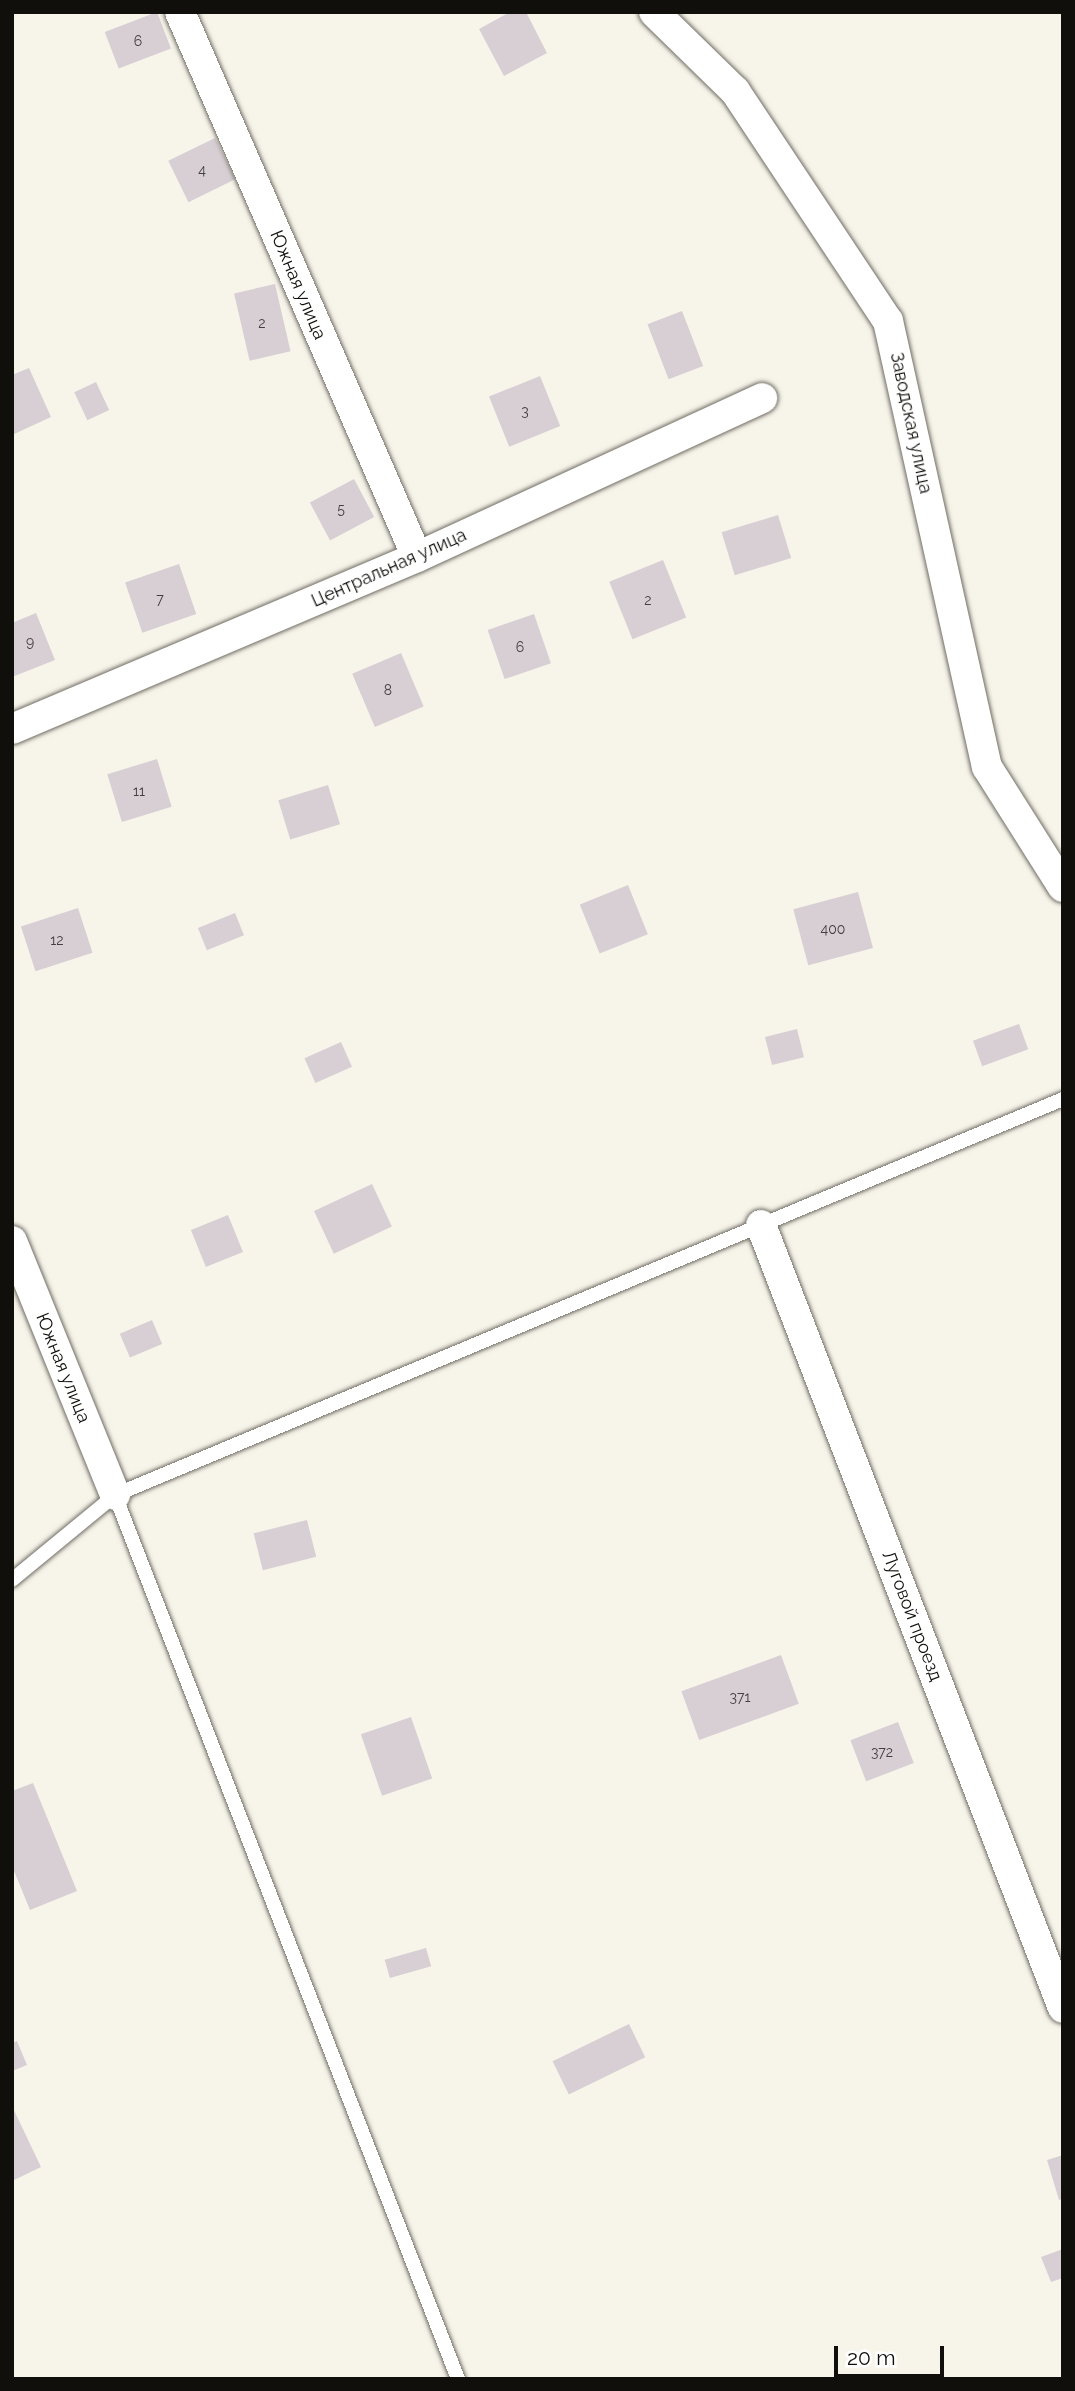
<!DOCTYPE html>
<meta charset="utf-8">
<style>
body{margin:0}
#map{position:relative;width:1075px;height:2391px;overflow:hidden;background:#f7f4ea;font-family:Raleway,sans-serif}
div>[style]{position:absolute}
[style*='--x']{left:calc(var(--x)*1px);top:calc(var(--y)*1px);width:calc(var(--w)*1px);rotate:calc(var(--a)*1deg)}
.building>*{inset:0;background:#d8cfd5;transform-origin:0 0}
.roads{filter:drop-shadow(0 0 2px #706d64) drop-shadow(0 0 2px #706d64)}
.service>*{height:14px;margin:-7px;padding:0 7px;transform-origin:7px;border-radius:7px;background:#fff}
.minor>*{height:30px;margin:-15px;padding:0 15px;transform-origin:15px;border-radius:15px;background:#fff}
span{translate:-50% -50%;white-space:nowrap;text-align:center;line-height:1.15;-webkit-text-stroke:7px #fff;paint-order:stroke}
.number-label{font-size:14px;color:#423f3e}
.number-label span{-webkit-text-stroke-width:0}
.street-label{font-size:18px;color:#100f0c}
.frame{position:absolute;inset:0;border:14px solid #100f0c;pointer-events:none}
.scale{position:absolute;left:834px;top:2346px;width:110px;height:32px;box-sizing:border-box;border:4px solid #100f0c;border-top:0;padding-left:9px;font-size:21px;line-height:24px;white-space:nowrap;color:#100f0c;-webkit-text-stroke:5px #fff;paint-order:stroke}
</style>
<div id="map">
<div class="building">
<i style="left:157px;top:12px;width:39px;height:56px;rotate:69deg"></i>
<i style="clip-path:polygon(510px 12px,526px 12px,547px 53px,504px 76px,479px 29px)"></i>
<i style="left:215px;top:138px;width:46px;height:52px;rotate:64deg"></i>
<i style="left:275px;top:284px;width:69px;height:42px;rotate:77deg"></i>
<i style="left:682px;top:311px;width:59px;height:37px;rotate:69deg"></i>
<i style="clip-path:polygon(29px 368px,51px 417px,12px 435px,12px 375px)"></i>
<i style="left:540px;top:376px;width:54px;height:55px;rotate:68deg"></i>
<i style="left:96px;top:382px;width:31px;height:24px;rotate:65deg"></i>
<i style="left:354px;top:479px;width:43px;height:50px;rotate:62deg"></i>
<i style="left:778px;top:515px;width:45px;height:59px;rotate:73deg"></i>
<i style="left:663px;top:560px;width:62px;height:58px;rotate:68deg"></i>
<i style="left:179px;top:564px;width:53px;height:57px;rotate:71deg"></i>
<i style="clip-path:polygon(36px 613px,55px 660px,12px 677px,12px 623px)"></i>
<i style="left:534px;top:614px;width:52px;height:49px;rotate:71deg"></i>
<i style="left:401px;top:653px;width:58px;height:53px;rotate:67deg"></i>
<i style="left:157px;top:759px;width:50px;height:52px;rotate:73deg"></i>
<i style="left:328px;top:785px;width:41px;height:52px;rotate:73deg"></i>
<i style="left:628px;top:885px;width:53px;height:52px;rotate:68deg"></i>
<i style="left:858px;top:892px;width:58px;height:67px;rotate:75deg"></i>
<i style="left:78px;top:908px;width:47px;height:60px;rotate:72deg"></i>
<i style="left:235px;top:913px;width:24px;height:40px;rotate:68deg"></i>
<i style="left:1019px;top:1024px;width:27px;height:49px;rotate:70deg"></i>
<i style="left:797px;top:1029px;width:29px;height:33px;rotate:76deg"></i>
<i style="left:341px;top:1042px;width:27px;height:40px;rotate:66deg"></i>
<i style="left:372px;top:1184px;width:47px;height:64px;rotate:65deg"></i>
<i style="left:228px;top:1215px;width:40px;height:40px;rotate:68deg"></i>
<i style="left:152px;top:1320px;width:26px;height:35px;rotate:67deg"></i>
<i style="left:307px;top:1520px;width:38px;height:55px;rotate:76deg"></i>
<i style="left:781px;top:1655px;width:52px;height:106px;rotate:70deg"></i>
<i style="left:411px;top:1717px;width:65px;height:53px;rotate:71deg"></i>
<i style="left:898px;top:1722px;width:44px;height:51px;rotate:69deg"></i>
<i style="clip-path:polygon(33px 1783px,77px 1891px,30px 1910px,12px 1866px,12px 1791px)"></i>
<i style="left:426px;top:1948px;width:19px;height:43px;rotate:74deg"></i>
<i style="left:629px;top:2024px;width:37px;height:85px;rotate:64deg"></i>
<i style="clip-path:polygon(17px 2041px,27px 2065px,12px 2071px,12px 2043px)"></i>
<i style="clip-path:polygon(12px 2106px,41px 2167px,12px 2181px)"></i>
<i style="clip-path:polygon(1063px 2155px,1063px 2199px,1059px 2200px,1047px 2160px)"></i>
<i style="clip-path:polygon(1063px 2249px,1063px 2278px,1051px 2282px,1041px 2257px)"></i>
</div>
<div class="roads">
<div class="service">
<i style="--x:12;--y:1580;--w:134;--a:-39.5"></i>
<i style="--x:458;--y:2379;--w:948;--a:-111.21"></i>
<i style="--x:115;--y:1495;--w:1027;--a:-22.67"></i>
</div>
<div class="minor">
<i style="--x:180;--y:12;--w:594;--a:66.5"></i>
<i style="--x:654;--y:12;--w:113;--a:44.3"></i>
<i style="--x:735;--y:91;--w:276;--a:56.4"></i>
<i style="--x:888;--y:321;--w:457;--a:77.5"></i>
<i style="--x:987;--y:767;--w:142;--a:57.7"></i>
<i style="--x:12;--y:729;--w:440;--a:-23"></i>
<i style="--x:417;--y:557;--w:380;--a:-24.7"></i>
<i style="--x:761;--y:1225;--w:839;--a:68.91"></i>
<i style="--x:12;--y:1241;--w:274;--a:67.9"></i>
</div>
</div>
<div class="number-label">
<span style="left:138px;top:41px">6</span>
<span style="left:202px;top:170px">4</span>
<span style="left:262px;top:323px">2</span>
<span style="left:525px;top:411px">3</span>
<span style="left:341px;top:509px">5</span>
<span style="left:160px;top:599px">7</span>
<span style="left:648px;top:600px">2</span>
<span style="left:30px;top:642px">9</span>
<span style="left:520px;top:647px">6</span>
<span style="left:388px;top:690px">8</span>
<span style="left:139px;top:791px">11</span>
<span style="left:833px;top:929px">400</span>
<span style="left:57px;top:940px">12</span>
<span style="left:740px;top:1697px">371</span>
<span style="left:882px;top:1752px">372</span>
</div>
<div class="street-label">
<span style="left:298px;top:285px;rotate:67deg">Южная улица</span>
<span style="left:911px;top:423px;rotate:78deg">Заводская улица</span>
<span style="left:389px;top:568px;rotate:-24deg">Центральная улица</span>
<span style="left:63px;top:1368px;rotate:68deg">Южная улица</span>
<span style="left:912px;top:1616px;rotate:69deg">Луговой проезд</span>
</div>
<div class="frame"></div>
<div class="scale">20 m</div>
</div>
